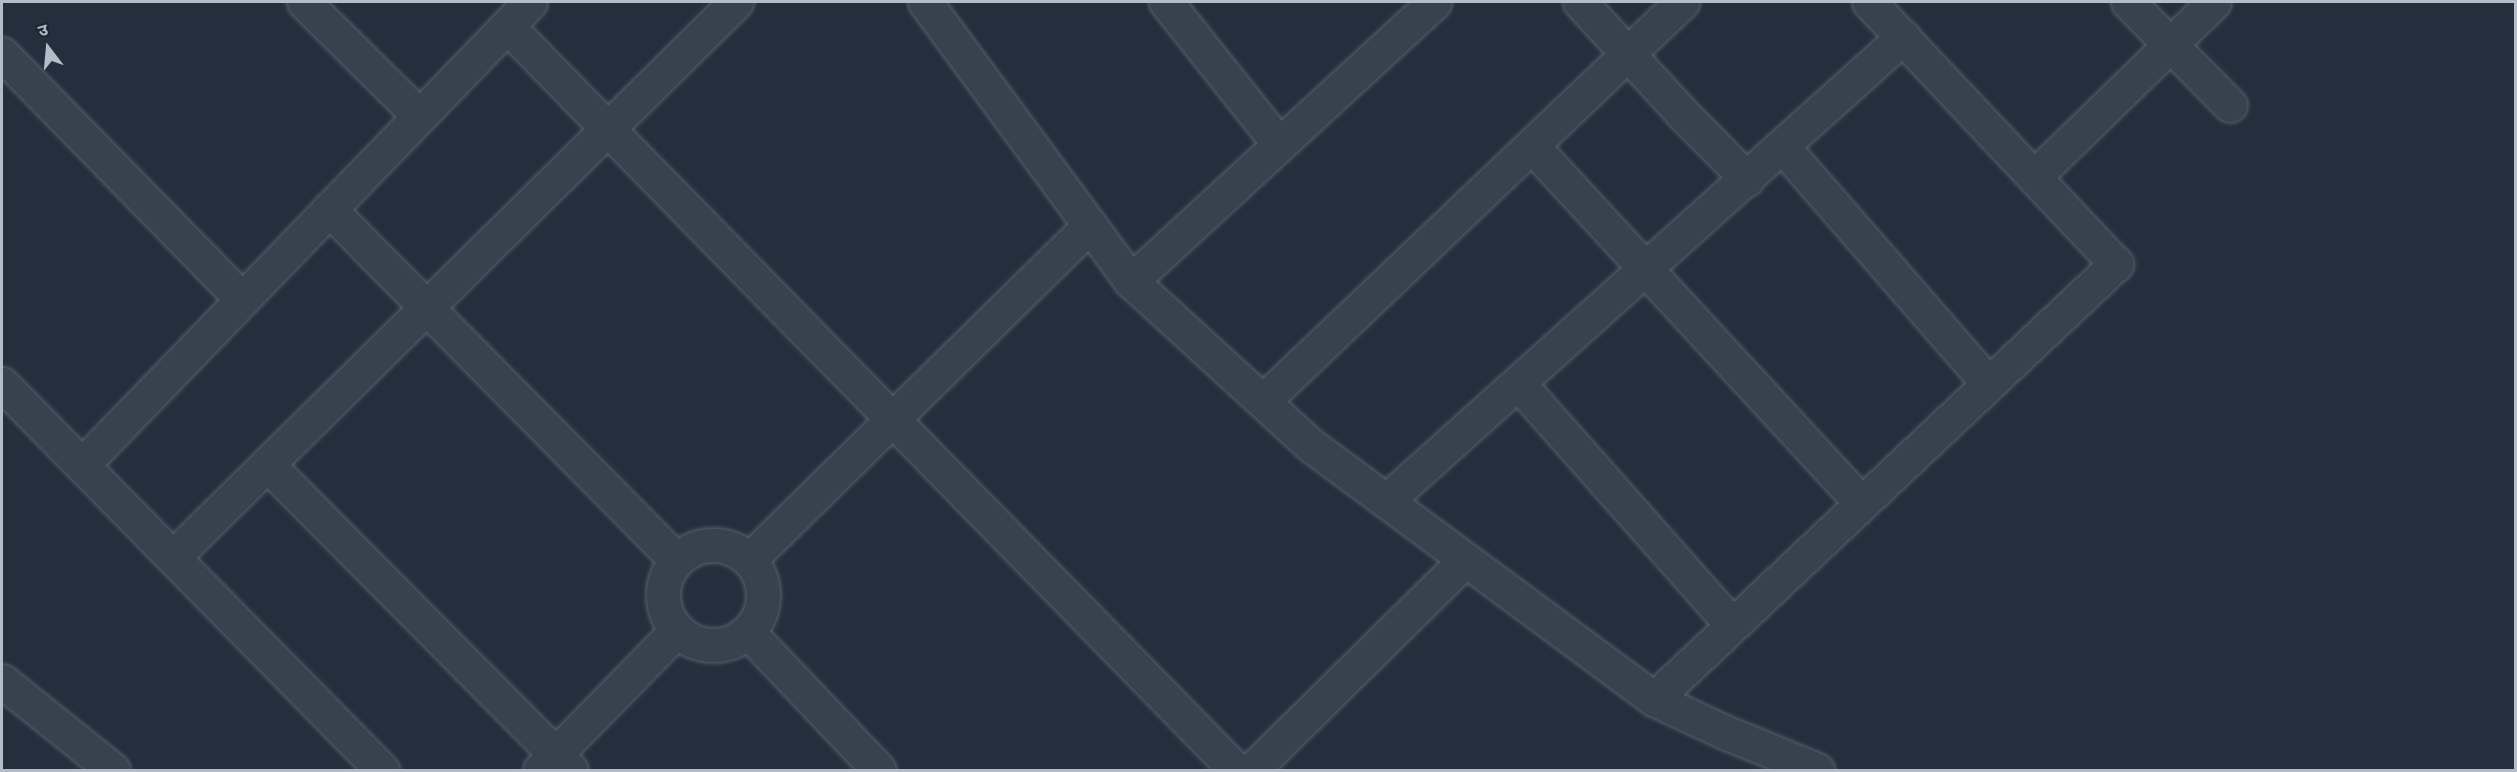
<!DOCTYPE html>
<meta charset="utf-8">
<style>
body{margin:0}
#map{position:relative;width:2517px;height:772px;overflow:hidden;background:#242f3e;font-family:"Varela Round","Noto Sans Devanagari",sans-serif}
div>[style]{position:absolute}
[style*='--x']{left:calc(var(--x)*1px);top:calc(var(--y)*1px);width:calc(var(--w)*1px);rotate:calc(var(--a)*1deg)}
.roads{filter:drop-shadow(0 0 2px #565f6c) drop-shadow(0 0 2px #565f6c)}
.street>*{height:33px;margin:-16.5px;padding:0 16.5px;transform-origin:16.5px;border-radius:16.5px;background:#38414e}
.street>.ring{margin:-16.5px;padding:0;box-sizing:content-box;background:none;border:33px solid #38414e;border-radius:50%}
span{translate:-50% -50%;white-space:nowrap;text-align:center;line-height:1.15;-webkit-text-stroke:4.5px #1d2633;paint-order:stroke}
.frame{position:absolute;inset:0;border:3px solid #b4bcc9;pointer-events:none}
.north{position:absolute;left:18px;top:18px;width:60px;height:60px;-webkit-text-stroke:4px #1d2633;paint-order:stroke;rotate:344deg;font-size:16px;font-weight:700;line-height:24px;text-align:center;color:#b4bcc9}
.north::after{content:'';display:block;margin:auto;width:21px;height:27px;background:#b4bcc9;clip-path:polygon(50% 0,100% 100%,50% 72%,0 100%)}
</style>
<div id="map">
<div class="roads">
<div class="street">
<i style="--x:304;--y:2;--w:162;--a:44.7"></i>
<i style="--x:925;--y:2;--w:347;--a:53.6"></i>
<i style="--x:1131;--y:281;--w:245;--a:42.4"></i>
<i style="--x:1312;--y:446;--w:425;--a:36.5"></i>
<i style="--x:1654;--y:699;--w:75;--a:25.2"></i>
<i style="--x:1722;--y:731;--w:103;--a:22.3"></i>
<i style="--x:1166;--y:2;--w:181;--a:51.5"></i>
<i style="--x:1580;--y:2;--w:149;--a:47.4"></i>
<i style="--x:1681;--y:112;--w:94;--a:45.4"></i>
<i style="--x:2128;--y:2;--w:145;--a:45.3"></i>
<i style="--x:507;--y:26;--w:1042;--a:45.58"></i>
<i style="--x:2;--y:54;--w:343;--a:45.6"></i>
<i style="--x:1532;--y:146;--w:486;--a:47.3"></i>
<i style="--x:1782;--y:146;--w:315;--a:49"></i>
<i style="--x:2034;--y:177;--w:251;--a:-44.2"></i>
<i style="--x:329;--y:209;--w:494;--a:45.3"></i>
<i style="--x:1131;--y:281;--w:412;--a:-42.6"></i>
<i style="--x:1518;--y:383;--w:323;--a:48.5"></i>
<i style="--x:2;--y:384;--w:542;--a:45.45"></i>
<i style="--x:1263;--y:401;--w:579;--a:-43.6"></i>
<i style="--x:267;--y:464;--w:431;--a:45.2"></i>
<i style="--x:82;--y:465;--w:644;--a:-45.94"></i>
<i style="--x:1386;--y:501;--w:695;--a:-41.91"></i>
<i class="ring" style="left:663px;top:545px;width:67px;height:67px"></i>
<i style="--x:173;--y:557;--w:791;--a:-44.59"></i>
<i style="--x:749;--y:560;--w:478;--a:-44.5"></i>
<i style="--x:748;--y:632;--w:190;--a:46.5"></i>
<i style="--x:2;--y:681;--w:142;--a:38.7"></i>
<i style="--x:1654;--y:699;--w:635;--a:-43.28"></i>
<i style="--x:2116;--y:264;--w:360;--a:-133.3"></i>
<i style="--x:540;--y:770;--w:196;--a:-45.6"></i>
<i style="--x:1252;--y:770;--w:299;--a:-44.6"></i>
</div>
</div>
<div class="frame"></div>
<div class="north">उ</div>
</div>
